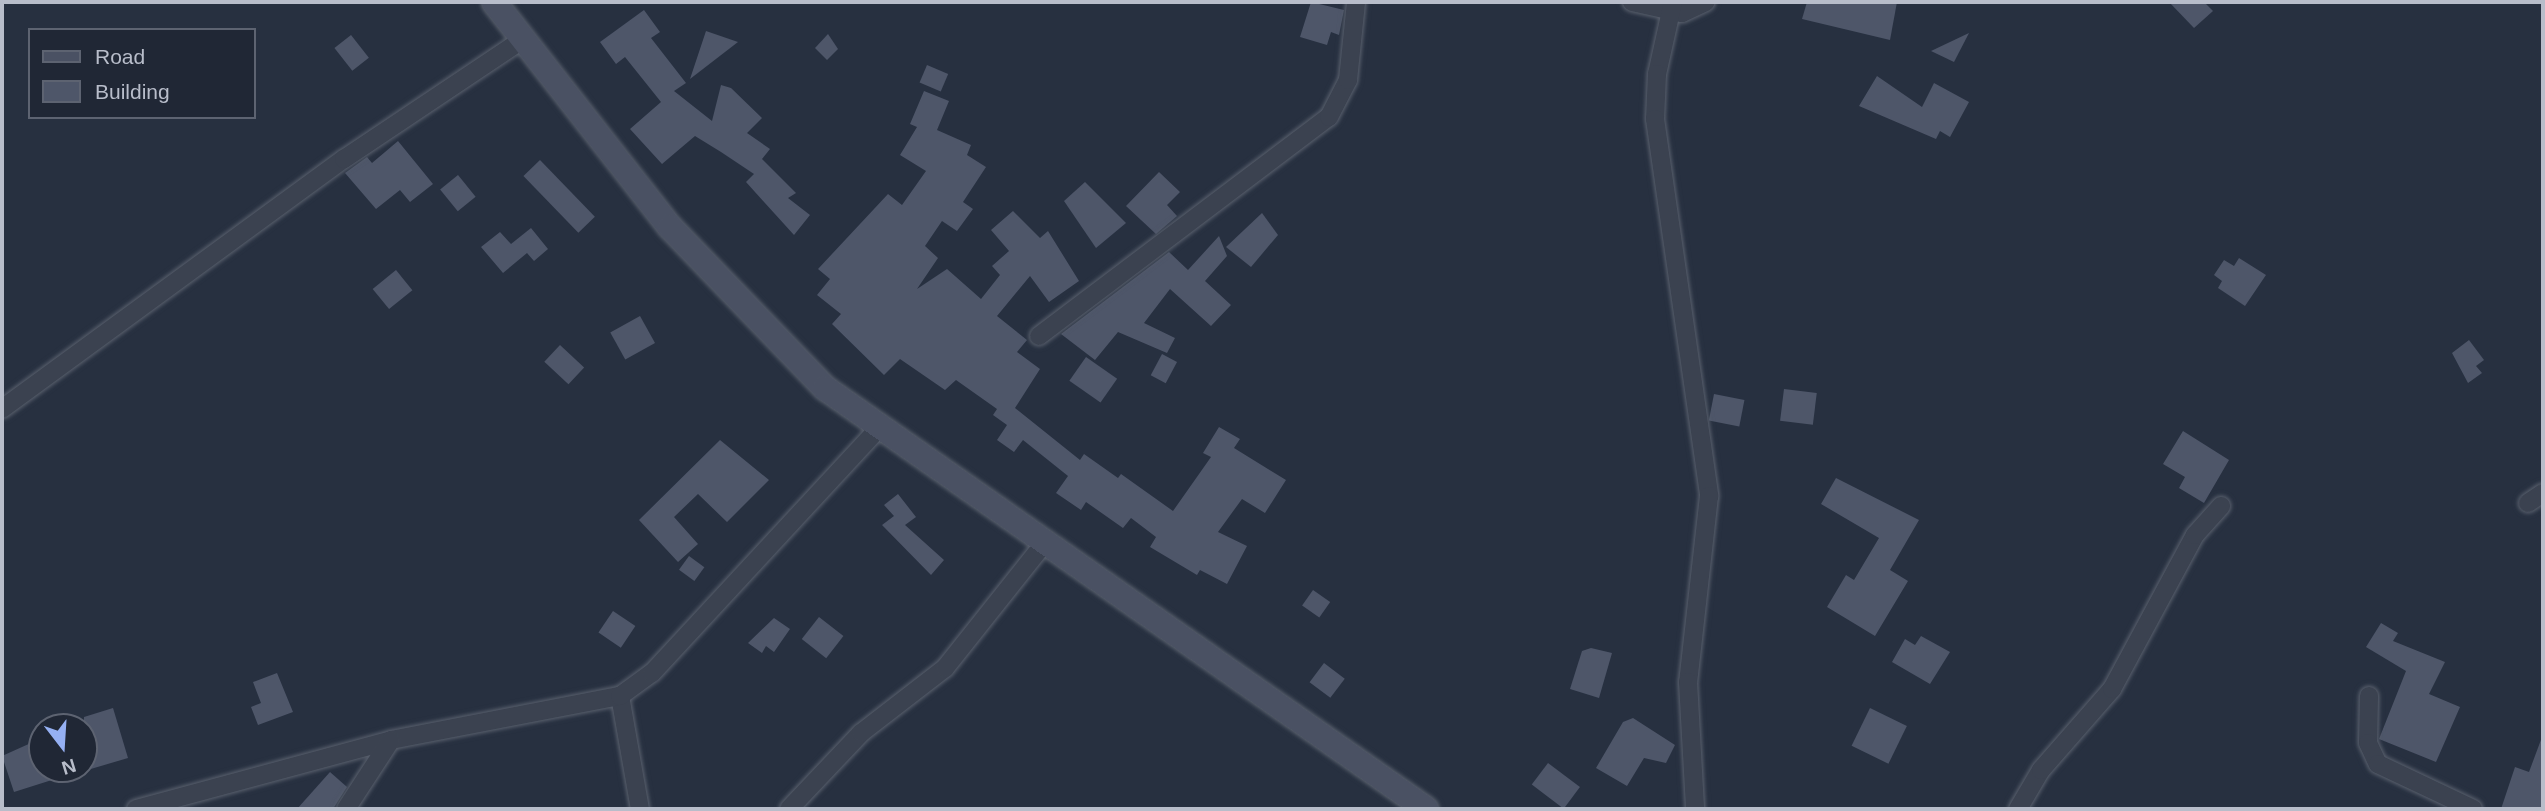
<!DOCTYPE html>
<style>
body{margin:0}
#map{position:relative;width:2545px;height:811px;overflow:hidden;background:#273040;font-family:Arial,sans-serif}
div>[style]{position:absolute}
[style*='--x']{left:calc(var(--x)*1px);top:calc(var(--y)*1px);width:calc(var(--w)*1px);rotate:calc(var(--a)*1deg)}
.building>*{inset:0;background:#4e5669;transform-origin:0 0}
.roads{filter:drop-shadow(0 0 2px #59606d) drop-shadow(0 0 2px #59606d)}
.street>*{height:18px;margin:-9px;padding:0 9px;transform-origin:9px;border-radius:9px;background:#3b4250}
.secondary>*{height:24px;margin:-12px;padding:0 12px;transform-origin:12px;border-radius:12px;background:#4a5163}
span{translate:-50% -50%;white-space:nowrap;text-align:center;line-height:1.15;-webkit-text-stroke:5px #202735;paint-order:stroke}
.frame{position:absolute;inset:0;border:4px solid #b8bdca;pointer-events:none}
.legend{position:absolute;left:28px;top:28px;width:228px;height:91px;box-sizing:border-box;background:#202735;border:2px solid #5d6371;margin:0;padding:9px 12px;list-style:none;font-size:21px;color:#b8bdca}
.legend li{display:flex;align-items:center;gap:14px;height:35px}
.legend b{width:35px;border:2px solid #5d6371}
.north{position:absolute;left:28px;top:713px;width:70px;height:70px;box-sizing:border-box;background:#202735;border:2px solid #5d6371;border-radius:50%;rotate:163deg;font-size:19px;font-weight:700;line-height:28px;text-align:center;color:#b8bdca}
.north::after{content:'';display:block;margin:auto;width:24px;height:32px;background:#95b0f3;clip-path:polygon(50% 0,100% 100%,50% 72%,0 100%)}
</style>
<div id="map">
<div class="building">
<i style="clip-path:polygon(1311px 2px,1344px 10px,1339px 35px,1331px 32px,1327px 45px,1300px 37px)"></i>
<i style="clip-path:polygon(1807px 2px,1897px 2px,1890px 40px,1802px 19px)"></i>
<i style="clip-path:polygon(2169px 2px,2204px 2px,2213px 11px,2194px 28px)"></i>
<i style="clip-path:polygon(644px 10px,660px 32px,651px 38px,686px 83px,674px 91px,712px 121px,721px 85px,731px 88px,762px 118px,747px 133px,770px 149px,762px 159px,796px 193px,788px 198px,810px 215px,794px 235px,746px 182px,754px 174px,721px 152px,695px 136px,662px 164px,630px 129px,661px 102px,625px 57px,616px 64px,600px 42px)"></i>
<i style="clip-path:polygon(706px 31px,738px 42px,690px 79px)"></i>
<i style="clip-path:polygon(1969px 33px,1954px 62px,1931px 51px)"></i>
<i style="clip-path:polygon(828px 34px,838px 49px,827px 60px,815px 48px)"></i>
<i style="left:351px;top:35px;width:29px;height:21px;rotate:52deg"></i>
<i style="left:927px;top:65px;width:23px;height:19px;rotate:23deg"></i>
<i style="clip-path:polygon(1877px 76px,1922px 107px,1934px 83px,1969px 102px,1950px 137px,1940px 131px,1936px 139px,1859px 106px)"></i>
<i style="clip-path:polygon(924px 91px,949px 101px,937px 130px,971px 145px,967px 155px,986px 167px,963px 202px,973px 209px,957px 231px,942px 221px,925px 246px,938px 258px,917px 289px,947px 269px,981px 299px,1000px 275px,992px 266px,1009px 251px,991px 230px,1013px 211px,1040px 238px,1048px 231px,1079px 281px,1049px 302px,1030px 276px,997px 316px,1027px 340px,1017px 352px,1040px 369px,1015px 408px,1080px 460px,1084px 454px,1118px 478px,1121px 474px,1173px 511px,1211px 457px,1203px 453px,1219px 427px,1240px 439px,1234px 448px,1286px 480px,1265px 513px,1242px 499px,1218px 532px,1247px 546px,1227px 584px,1200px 570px,1197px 575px,1150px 547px,1156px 537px,1131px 518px,1123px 528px,1086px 502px,1081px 510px,1056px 493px,1068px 476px,1023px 440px,1014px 452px,997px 440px,1007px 425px,993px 415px,997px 409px,956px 380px,945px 390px,900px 359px,884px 375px,832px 324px,841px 314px,817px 295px,830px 279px,818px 269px,888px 194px,902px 205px,926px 171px,900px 155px,917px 127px,910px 124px)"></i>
<i style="clip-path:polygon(398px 141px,433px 184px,410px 202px,400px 190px,376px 209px,345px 173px,367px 157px,372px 163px)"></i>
<i style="left:540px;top:160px;width:79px;height:23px;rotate:46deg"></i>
<i style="clip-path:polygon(1159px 172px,1180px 192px,1167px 205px,1177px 216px,1156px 234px,1126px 206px)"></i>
<i style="left:458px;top:175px;width:28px;height:23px;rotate:51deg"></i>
<i style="clip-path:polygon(1085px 182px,1126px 223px,1096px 248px,1064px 201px)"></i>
<i style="clip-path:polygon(1262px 213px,1278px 235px,1251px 267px,1226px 247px)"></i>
<i style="clip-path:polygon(531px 228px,548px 249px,534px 261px,527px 253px,503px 273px,481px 247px,500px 232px,511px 244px)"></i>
<i style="clip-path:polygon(1219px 236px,1227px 256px,1205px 281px,1231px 305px,1211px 326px,1170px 289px,1144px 323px,1175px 338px,1167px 353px,1118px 332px,1095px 360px,1061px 334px,1169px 252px,1188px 270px)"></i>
<i style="clip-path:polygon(2239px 258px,2266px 275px,2245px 306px,2218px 288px,2222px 281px,2214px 275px,2224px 260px,2234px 266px)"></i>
<i style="left:396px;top:270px;width:26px;height:30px;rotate:51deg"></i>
<i style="left:640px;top:316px;width:31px;height:34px;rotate:61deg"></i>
<i style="clip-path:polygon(2469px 340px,2484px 360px,2476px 366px,2482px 373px,2468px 383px,2452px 353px)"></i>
<i style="left:560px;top:345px;width:33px;height:23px;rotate:43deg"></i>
<i style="left:1162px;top:354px;width:17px;height:24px;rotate:28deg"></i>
<i style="left:1086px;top:357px;width:38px;height:29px;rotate:35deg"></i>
<i style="left:1784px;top:389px;width:33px;height:32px;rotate:7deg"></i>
<i style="left:1714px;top:394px;width:31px;height:27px;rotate:11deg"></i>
<i style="clip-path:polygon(2183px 431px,2229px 460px,2204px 503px,2179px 488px,2185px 477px,2163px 464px)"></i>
<i style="clip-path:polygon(720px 440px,769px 480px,727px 522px,698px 494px,674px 517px,698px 544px,678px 562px,639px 520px)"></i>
<i style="clip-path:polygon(1836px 478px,1919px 520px,1890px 570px,1908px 581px,1875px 636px,1827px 607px,1846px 575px,1854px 580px,1879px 538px,1821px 504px)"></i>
<i style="clip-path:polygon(898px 494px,916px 517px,905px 525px,944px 560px,931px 575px,882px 525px,894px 516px,884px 505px)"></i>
<i style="left:689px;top:556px;width:19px;height:17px;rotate:36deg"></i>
<i style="left:1313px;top:590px;width:21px;height:19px;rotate:35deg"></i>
<i style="left:613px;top:611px;width:27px;height:26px;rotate:34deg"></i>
<i style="left:819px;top:617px;width:31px;height:28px;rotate:38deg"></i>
<i style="clip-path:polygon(774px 618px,790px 629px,774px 652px,766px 646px,762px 653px,748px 643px)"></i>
<i style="clip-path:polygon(2381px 623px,2398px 633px,2393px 641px,2445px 662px,2429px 694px,2460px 707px,2436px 762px,2379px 739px,2406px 671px,2366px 647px)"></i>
<i style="clip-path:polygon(1921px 636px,1950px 652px,1930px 684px,1892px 662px,1905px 639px,1915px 645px)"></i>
<i style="clip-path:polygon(1591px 648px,1612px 653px,1599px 698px,1570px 689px,1582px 651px)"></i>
<i style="left:1324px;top:663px;width:26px;height:24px;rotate:37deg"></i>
<i style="clip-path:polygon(277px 673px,293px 712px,258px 725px,251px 707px,261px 703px,253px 682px)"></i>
<i style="clip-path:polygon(113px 708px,128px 758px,84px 771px,84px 717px)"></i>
<i style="left:1870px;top:708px;width:41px;height:42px;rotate:26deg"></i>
<i style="clip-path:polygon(1633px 718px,1675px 745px,1666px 763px,1644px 758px,1627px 786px,1596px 768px,1623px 722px)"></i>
<i style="clip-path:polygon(2542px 737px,2543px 809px,2501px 809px,2515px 767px,2529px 772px)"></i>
<i style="clip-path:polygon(42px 738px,42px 769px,74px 773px,14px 792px,2px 756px)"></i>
<i style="left:1548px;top:763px;width:40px;height:27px;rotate:37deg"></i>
<i style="clip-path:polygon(330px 772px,347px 787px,333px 809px,297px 809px)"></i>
</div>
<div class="roads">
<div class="street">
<i style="--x:1632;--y:2;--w:51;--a:12.4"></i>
<i style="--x:1682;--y:13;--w:26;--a:-25"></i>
<i style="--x:1673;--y:2;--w:74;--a:102.5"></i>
<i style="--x:1657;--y:74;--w:45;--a:92.5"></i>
<i style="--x:1655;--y:119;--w:381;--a:81.8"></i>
<i style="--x:1709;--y:496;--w:187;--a:96.4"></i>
<i style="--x:1688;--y:682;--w:127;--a:86.8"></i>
<i style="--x:1039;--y:336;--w:363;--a:-37.1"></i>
<i style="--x:1329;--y:117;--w:42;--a:-62.8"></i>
<i style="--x:1348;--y:80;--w:78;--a:-84.1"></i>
<i style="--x:2;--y:409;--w:424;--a:-36.2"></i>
<i style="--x:344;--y:159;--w:214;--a:-33.8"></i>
<i style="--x:2528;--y:503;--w:18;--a:-34"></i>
<i style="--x:620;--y:696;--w:115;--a:80"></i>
<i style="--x:2369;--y:696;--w:47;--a:91.2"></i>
<i style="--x:2368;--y:743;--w:23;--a:65"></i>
<i style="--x:2378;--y:764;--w:105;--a:25.3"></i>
<i style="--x:136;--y:809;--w:264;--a:-15.1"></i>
<i style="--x:391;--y:740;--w:233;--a:-10.9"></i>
<i style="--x:620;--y:696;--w:39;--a:-36"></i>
<i style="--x:652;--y:673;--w:334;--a:-47.2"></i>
<i style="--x:346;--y:809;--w:82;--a:-56.9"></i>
<i style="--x:789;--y:809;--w:105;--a:-46.5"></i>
<i style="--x:861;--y:733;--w:106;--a:-37.7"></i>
<i style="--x:945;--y:668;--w:156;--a:-51.5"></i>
<i style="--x:2018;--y:809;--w:45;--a:-59.5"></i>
<i style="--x:2041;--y:770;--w:108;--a:-48.8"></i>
<i style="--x:2112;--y:689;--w:175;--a:-61.7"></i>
<i style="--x:2195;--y:535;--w:39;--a:-48"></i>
</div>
<div class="secondary">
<i style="--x:494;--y:2;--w:286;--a:52"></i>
<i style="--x:670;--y:227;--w:223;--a:46.1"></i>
<i style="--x:825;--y:388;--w:734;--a:35.01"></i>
</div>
</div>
<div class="frame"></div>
<ul class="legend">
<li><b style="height:9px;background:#4a5163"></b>Road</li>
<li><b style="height:19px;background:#4e5669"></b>Building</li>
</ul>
<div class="north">N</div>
</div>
